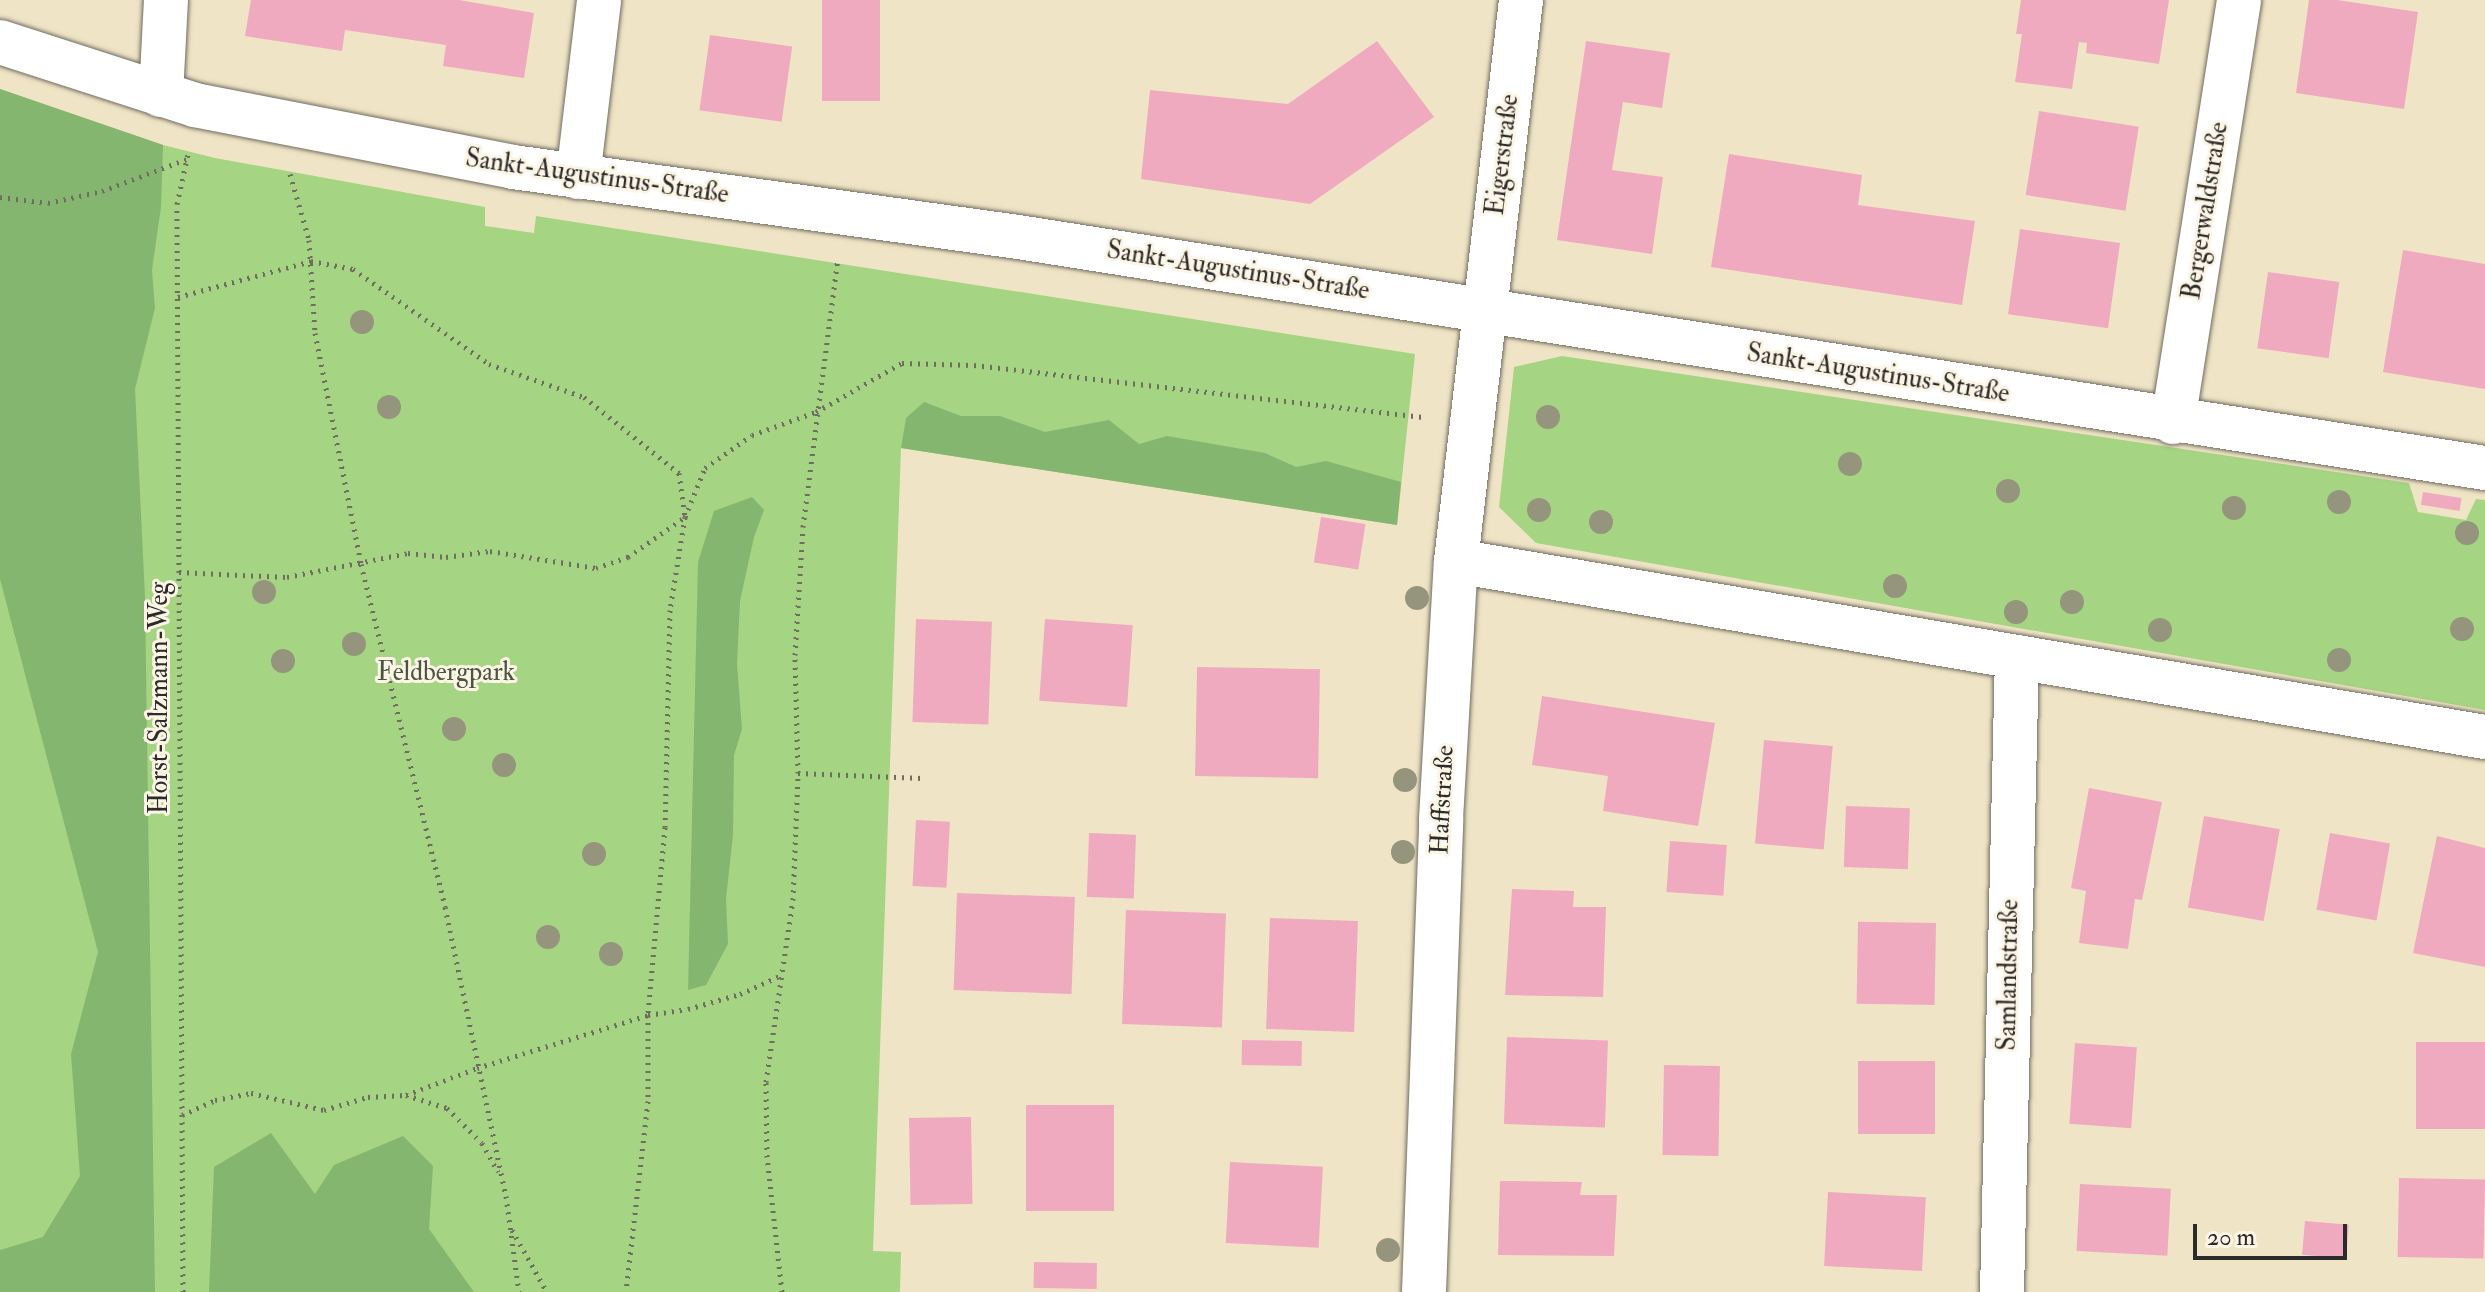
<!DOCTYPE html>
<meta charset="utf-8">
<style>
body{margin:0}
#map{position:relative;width:2485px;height:1292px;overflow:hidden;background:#f0e4c6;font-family:"IM FELL Double Pica",serif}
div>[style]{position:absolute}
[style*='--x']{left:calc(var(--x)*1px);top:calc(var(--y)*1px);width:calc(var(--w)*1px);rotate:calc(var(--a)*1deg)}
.green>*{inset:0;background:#a5d482}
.forest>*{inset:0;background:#84b670}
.building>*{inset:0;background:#efaac0;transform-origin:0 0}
.path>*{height:5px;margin-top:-2.5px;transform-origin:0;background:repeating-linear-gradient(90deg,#706c61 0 2px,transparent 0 8px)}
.roads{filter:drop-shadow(0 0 2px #706c61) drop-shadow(0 0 2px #706c61)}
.minor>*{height:44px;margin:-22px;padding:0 22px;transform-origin:22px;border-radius:22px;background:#fff}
.trees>*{width:24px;height:24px;margin:-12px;border-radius:50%;background:#95957d}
span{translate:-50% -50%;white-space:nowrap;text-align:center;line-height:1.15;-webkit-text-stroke:6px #fcf5e5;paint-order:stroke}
.street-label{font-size:26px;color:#2b2b2b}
.park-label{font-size:26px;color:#4a5541}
.scale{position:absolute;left:2193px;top:1224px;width:154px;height:36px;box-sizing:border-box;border:4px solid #2b2b2b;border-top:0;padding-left:10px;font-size:24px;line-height:28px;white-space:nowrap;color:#2b2b2b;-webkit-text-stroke:6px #fcf5e5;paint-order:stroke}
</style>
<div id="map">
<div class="green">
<i style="clip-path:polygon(0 89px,163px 145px,215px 158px,485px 207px,485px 226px,534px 233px,536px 216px,1415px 354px,1397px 525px,901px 448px,873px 1251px,901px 1252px,900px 1292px,0 1292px)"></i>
<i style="clip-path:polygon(1562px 356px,2409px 483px,2418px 512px,2466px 520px,2476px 499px,2485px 500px,2485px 710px,1536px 543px,1499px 507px,1514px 367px)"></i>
</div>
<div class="forest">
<i style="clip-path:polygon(0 89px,163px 145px,161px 207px,152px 270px,155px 308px,135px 389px,145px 597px,155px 1292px,0 1292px,0 1250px,43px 1237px,80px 1176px,71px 1054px,98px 952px,0 579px)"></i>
<i style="clip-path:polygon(924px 402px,961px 416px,1000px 416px,1045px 432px,1109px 420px,1139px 444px,1167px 436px,1265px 453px,1296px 467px,1326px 461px,1401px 482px,1397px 525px,901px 448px,906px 418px)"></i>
<i style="clip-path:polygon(752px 497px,764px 510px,754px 537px,740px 601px,737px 664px,742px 729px,734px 755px,733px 835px,726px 899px,728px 944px,706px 985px,688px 990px,698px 562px,714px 511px)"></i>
<i style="clip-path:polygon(271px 1133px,315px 1194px,334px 1165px,403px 1136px,433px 1166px,429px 1229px,474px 1292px,209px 1292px,214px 1167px)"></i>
</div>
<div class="building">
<i style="clip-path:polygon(251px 0,459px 0,534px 13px,524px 78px,443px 66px,446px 45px,345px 30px,342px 51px,245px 36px)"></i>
<i style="left:822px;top:0;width:58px;height:101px"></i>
<i style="clip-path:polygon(2021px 0,2169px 0,2159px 64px,2086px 53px,2087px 43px,2079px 42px,2072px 89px,2015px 82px,2022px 34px,2016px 34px)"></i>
<i style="clip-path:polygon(2309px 0,2337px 0,2418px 12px,2404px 109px,2296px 93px)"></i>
<i style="left:710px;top:35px;width:83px;height:76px;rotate:8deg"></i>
<i style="clip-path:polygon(1377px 41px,1434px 117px,1310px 204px,1141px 179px,1150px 90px,1288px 104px)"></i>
<i style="clip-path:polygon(1586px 41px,1670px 53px,1662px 108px,1623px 102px,1612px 170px,1663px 177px,1652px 254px,1557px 240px)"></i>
<i style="left:2039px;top:111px;width:101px;height:85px;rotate:9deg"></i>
<i style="clip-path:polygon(1729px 154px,1862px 175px,1858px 205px,1975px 221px,1962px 305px,1711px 267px)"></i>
<i style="left:2020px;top:229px;width:101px;height:86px;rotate:8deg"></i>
<i style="clip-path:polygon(2403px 250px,2485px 264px,2485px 389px,2383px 372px)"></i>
<i style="left:2268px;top:272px;width:72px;height:77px;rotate:8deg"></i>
<i style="left:2423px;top:492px;width:39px;height:13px;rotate:9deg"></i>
<i style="left:1321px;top:517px;width:45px;height:46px;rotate:9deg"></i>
<i style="left:916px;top:619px;width:76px;height:103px;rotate:2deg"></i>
<i style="left:1045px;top:619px;width:88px;height:82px;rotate:4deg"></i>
<i style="left:1197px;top:667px;width:123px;height:109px;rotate:1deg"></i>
<i style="clip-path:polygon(1542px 696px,1715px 723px,1698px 826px,1603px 811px,1608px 776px,1532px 765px)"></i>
<i style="left:1764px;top:740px;width:69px;height:104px;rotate:5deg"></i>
<i style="clip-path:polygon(2089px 788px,2162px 802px,2142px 900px,2135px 899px,2128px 949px,2079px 943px,2086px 891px,2071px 888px)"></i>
<i style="left:1846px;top:806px;width:64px;height:61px;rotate:2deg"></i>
<i style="left:2204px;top:816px;width:77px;height:93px;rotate:10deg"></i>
<i style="left:916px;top:820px;width:34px;height:66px;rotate:3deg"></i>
<i style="left:1089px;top:833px;width:47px;height:64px;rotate:2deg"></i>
<i style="left:2330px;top:833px;width:61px;height:78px;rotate:10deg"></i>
<i style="clip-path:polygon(2437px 836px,2485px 848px,2485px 967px,2413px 953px)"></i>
<i style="left:1670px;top:841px;width:57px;height:51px;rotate:4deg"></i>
<i style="clip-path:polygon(1512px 889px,1574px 891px,1573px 907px,1606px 907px,1603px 997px,1505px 995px)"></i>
<i style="left:957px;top:893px;width:118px;height:97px;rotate:2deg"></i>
<i style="left:1126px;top:910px;width:100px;height:114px;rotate:2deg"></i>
<i style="left:1270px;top:918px;width:88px;height:111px;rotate:2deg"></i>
<i style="left:1936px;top:923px;width:82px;height:78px;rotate:91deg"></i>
<i style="left:1507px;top:1037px;width:101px;height:87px;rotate:2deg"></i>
<i style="left:1242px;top:1040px;width:60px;height:25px;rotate:1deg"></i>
<i style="left:2416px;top:1042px;width:69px;height:87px"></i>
<i style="left:2075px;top:1043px;width:62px;height:81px;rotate:4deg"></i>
<i style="left:1858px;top:1061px;width:77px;height:73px"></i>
<i style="left:1664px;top:1065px;width:56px;height:90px;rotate:1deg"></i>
<i style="left:1114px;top:1105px;width:106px;height:88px;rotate:90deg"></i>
<i style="left:971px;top:1117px;width:87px;height:62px;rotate:89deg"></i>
<i style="left:1230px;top:1162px;width:93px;height:81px;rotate:3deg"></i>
<i style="left:2399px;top:1178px;width:86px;height:79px;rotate:1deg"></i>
<i style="clip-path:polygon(1500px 1181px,1582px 1182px,1580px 1195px,1617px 1195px,1614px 1256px,1498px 1255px)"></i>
<i style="left:2080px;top:1184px;width:91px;height:67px;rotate:3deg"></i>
<i style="left:1828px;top:1192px;width:98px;height:74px;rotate:3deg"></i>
<i style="left:2305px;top:1221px;width:44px;height:34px;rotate:5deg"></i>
<i style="left:1034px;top:1262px;width:63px;height:26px;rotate:1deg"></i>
</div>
<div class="path">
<i style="--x:290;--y:174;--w:69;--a:73.9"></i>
<i style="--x:309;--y:240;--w:93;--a:86.3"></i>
<i style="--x:315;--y:333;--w:236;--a:78.7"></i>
<i style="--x:361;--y:564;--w:353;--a:76.2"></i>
<i style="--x:445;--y:907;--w:295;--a:78.1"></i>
<i style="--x:506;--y:1196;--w:97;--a:82.3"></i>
<i style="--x:0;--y:197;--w:48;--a:7.1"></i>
<i style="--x:48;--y:203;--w:55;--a:-12.5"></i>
<i style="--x:102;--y:191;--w:91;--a:-20.6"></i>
<i style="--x:178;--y:297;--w:138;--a:-15.1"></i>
<i style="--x:311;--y:261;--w:43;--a:10.8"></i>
<i style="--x:353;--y:269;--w:166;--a:34.9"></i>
<i style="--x:489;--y:364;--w:101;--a:19.2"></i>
<i style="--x:584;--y:397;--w:122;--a:38.7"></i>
<i style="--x:679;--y:473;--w:44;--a:82.2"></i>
<i style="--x:685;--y:517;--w:94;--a:99.2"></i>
<i style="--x:670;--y:610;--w:217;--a:91.3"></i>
<i style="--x:665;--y:827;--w:189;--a:95.2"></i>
<i style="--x:648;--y:1015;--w:86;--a:90"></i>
<i style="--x:648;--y:1101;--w:192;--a:96.6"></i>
<i style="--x:179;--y:572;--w:108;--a:2.7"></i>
<i style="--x:287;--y:577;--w:123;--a:-11.2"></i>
<i style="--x:408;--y:553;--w:38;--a:6"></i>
<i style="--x:446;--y:557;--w:44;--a:-7.8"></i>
<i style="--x:490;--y:551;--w:107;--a:9.1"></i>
<i style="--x:596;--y:568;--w:34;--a:-19"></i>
<i style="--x:628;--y:557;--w:70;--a:-35.1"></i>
<i style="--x:685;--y:517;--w:53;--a:-67.8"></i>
<i style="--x:705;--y:468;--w:57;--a:-35.1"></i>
<i style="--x:752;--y:435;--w:68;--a:-19.8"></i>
<i style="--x:816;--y:412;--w:99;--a:-29.7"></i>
<i style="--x:902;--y:363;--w:72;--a:1.6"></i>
<i style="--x:974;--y:365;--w:452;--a:6.6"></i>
<i style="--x:798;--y:773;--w:124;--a:2.3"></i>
<i style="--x:406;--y:1095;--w:43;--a:17.6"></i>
<i style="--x:447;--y:1108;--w:49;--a:45"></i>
<i style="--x:482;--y:1143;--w:33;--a:61"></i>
<i style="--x:182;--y:1115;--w:36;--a:-24"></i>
<i style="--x:215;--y:1100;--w:37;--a:-11"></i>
<i style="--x:251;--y:1093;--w:75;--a:13.1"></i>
<i style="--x:324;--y:1110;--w:46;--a:-16.5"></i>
<i style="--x:368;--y:1097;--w:38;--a:-3"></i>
<i style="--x:406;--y:1095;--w:76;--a:-20.8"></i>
<i style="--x:477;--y:1068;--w:179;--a:-17.2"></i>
<i style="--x:648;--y:1015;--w:40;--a:-8.5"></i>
<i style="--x:688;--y:1009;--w:54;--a:-16.1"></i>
<i style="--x:740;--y:994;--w:46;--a:-24.3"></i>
<i style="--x:512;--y:1230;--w:71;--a:60.6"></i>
<i style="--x:183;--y:1292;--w:1088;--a:-90.32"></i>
<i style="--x:177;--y:204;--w:51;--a:-77.6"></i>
<i style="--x:782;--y:1292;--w:136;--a:-96.3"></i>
<i style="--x:767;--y:1157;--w:75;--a:-90.8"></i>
<i style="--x:766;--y:1082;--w:184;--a:-81.6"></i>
<i style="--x:793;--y:900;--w:127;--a:-87.7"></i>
<i style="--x:798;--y:773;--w:118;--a:-91.5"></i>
<i style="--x:795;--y:655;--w:128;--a:-86.4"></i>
<i style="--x:803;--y:527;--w:270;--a:-82.6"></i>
</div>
<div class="roads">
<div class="minor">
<i style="--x:0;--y:42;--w:205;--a:17.9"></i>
<i style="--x:195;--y:105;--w:324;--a:11"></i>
<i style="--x:513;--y:167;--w:510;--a:7.89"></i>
<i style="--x:1018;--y:237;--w:1485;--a:8.95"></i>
<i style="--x:161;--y:95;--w:95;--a:-87"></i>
<i style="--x:578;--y:177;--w:178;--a:-83.2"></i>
<i style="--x:2173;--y:422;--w:427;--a:-81.1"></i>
<i style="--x:1456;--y:561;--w:1044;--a:9.71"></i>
<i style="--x:1424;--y:1292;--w:473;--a:-87.9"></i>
<i style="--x:1441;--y:819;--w:258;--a:-86.7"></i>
<i style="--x:1456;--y:561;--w:565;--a:-83.39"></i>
<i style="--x:2002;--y:1292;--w:635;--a:-88.65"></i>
</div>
</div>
<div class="trees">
<i style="left:362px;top:322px"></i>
<i style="left:389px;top:407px"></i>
<i style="left:1548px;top:417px"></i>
<i style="left:1850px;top:464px"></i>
<i style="left:2008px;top:491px"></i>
<i style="left:2339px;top:502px"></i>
<i style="left:2234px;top:508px"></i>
<i style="left:1539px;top:510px"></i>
<i style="left:1601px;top:522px"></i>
<i style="left:2467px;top:533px"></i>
<i style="left:1895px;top:586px"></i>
<i style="left:264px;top:592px"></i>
<i style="left:1417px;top:598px"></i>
<i style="left:2072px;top:602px"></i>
<i style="left:2016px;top:612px"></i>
<i style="left:2462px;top:629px"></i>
<i style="left:2160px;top:630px"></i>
<i style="left:354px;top:644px"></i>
<i style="left:2339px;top:660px"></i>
<i style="left:283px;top:661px"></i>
<i style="left:454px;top:729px"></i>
<i style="left:504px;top:765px"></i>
<i style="left:1405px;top:780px"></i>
<i style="left:1403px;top:852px"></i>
<i style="left:594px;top:854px"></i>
<i style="left:548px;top:937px"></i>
<i style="left:611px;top:954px"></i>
<i style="left:1388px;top:1250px"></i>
</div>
<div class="street-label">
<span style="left:1503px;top:155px;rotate:-83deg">Eigerstraße</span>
<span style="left:597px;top:177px;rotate:8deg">Sankt-Augustinus-Straße</span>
<span style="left:2206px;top:211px;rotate:-81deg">Bergerwaldstraße</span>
<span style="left:1238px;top:271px;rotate:9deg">Sankt-Augustinus-Straße</span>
<span style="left:1878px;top:374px;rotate:9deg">Sankt-Augustinus-Straße</span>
<span style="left:160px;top:698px;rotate:-90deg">Horst-Salzmann-Weg</span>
<span style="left:1443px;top:800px;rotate:-87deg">Haffstraße</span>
<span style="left:2009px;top:975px;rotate:-89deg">Samlandstraße</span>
</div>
<div class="park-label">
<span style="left:446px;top:673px">Feldbergpark</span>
</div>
<div class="scale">20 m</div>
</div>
